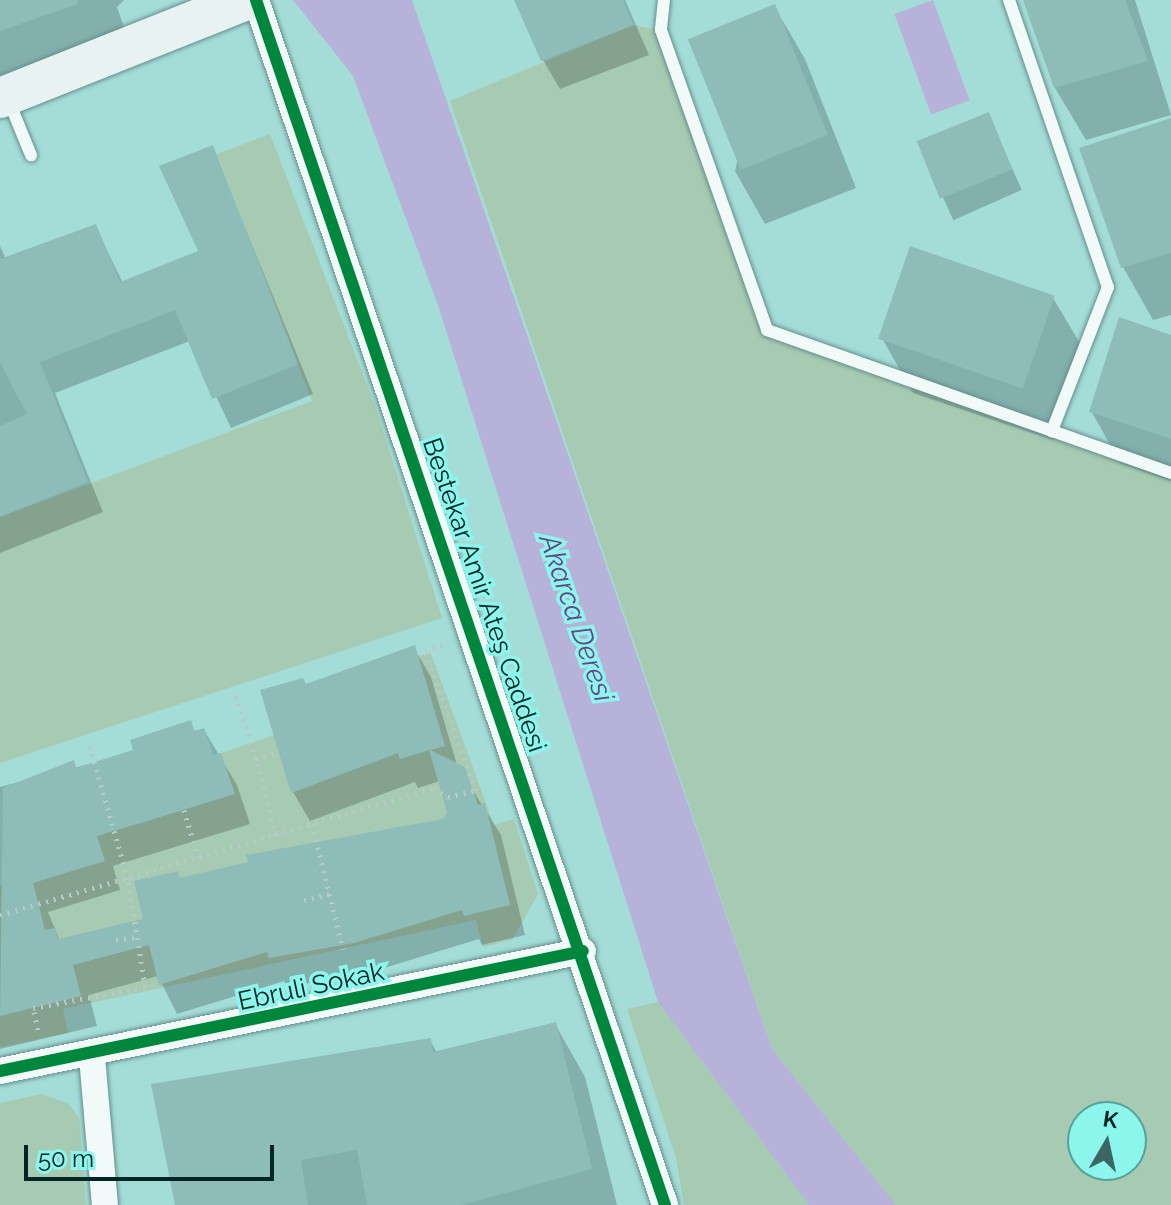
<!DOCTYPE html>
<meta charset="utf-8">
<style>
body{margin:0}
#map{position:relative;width:1171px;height:1205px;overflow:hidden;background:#a4ddd8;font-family:Raleway,sans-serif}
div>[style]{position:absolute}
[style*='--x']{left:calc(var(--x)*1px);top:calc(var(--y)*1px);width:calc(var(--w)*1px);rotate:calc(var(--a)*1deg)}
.green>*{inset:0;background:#a7cbb2}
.water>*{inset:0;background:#b6b2d9;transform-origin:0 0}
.shadow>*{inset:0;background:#0003;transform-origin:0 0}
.building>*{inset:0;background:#8ebcb8;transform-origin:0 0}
.path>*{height:5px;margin-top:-2.5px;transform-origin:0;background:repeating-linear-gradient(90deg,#b8c9c8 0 2px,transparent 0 8px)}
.roads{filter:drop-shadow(0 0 2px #658f8c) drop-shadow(0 0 2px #658f8c)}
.service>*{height:12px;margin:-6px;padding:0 6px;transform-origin:6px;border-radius:6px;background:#f1faf9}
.minor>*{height:26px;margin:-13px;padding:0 13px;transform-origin:13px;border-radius:13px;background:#f1faf9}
.primary>*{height:40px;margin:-20px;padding:0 20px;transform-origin:20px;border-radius:20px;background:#e8f2f3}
.cycleway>*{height:12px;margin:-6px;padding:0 6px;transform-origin:6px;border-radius:6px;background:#00873e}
span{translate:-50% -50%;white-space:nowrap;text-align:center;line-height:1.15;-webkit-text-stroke:7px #8cf5ec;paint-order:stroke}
.street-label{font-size:26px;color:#032624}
.water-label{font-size:28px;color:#6a4288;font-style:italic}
.north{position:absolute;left:1067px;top:1101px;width:80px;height:80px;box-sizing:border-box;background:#8cf5ec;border:2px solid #55a29c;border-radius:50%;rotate:9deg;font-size:22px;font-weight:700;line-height:32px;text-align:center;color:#032624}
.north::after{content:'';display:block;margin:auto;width:28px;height:36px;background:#3b6663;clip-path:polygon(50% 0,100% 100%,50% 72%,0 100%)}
.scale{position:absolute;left:24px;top:1145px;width:250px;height:36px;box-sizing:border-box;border:4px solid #032624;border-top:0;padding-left:10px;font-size:24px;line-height:28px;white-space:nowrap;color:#032624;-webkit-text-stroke:6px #8cf5ec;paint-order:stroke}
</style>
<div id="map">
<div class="green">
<i style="clip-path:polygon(evenodd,633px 25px,661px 30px,767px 330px,1171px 473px,1171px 1205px,896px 1205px,772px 1049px,450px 101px,633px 25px,1083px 1117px,1131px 1117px,1131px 1165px,1083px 1165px,1083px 1117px)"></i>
<i style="clip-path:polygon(270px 134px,376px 408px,442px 618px,0 763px,0 517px,312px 401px,217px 154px)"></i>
<i style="clip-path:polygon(431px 653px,494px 825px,514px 819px,538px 894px,512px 940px,483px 947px,476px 920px,63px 1009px,68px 1033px,0 1047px,0 886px,22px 880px,84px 795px,136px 825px,234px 794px,221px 753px,274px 735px,292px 792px,398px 753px,400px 759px,444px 746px,418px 656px)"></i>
<i style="clip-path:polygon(658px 1002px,809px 1205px,684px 1205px,676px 1158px,627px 1009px)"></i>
<i style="clip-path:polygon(42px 1094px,69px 1104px,79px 1118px,86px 1205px,0 1205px,0 1103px)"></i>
</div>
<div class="water">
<i style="clip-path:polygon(293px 0,412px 0,772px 1049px,896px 1205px,809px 1205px,658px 1002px,438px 305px,353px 76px)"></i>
<i style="left:933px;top:0;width:107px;height:41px;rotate:70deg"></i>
</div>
<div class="shadow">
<i style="clip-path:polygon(0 0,124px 0,117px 7px,126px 33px,0 81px)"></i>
<i style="clip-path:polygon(530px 0,625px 0,649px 55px,560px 89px,543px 60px)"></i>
<i style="clip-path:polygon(1025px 0,1135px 0,1171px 115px,1086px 140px,1055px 88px)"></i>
<i style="clip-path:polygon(774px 6px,805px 59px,856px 188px,765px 224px,735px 171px)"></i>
<i style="left:988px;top:114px;width:83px;height:75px;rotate:66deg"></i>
<i style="clip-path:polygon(1171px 123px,1171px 315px,1153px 320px,1123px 267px)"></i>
<i style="clip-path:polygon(212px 147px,313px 394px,231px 428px,190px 341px,55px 393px,103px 512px,0 553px,0 246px,6px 259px,95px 226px,123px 283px,200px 253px)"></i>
<i style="clip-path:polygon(1053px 298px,1084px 350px,1053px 440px,913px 393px,883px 340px)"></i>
<i style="clip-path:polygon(1171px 337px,1171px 481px,1121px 464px,1091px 411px)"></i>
<i style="clip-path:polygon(414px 648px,431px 677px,457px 765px,501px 835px,525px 935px,482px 945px,479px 939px,371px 972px,288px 987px,284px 981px,177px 1014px,158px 976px,89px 995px,97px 1026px,0 1049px,0 787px,136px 752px,190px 723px,196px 733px,204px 730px,237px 785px,250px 824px,113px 866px,120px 890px,48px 912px,60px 941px,145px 920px,177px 874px,180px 880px,444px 821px,449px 813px,440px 781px,418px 788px,415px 782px,310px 821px,293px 792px,306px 686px)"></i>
<i style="clip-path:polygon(555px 1024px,585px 1077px,617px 1205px,177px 1205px,430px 1040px,437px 1053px)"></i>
</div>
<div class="building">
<i style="clip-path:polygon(0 0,77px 0,78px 4px,0 31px)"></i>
<i style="clip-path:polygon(514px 0,623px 0,634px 25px,541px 61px)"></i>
<i style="clip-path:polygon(1023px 0,1125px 0,1148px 61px,1054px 88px)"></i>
<i style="left:775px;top:4px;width:141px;height:94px;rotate:68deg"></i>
<i style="left:989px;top:112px;width:62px;height:78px;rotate:68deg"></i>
<i style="clip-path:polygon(1171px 118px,1171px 253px,1121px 268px,1079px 148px)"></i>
<i style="clip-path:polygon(213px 145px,298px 364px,212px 399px,175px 310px,40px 362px,88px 482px,0 517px,0 426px,27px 414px,0 363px,0 259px,96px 224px,120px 282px,198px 251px,159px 166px)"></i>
<i style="left:910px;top:246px;width:153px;height:98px;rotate:19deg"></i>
<i style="clip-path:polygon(1119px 317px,1171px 335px,1171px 439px,1089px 412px)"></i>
<i style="clip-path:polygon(415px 645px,445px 746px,430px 750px,465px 767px,478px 805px,485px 803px,510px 905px,464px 916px,462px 910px,354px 943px,269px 958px,267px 952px,159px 985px,149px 945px,73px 965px,81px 996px,0 1016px,3px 788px,74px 760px,76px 768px,133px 750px,130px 740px,191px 720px,194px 731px,204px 728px,213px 755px,221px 753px,235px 794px,97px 836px,105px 861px,33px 883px,45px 930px,55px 928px,58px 939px,143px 919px,134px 881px,178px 871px,179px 878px,248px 862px,246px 855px,443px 819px,447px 812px,429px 750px,400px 759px,398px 753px,291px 793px,260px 690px,303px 678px,306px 684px)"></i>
<i style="clip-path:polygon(556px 1022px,592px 1169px,462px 1205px,367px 1205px,357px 1150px,301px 1160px,308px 1205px,175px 1205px,151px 1084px,431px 1038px,433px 1052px)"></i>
</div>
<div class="path">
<i style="--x:236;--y:696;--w:66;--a:72.4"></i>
<i style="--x:184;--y:810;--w:50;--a:73.7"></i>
<i style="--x:312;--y:824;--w:129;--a:76.1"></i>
<i style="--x:276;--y:835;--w:79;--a:-104.7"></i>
<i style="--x:256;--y:759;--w:24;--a:-17"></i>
<i style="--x:304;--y:900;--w:26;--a:-13"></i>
<i style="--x:0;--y:915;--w:452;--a:-16.3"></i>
<i style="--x:434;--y:788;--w:17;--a:33"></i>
<i style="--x:448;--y:797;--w:29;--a:-14"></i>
<i style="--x:476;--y:790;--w:149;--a:-110"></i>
<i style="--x:425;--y:650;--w:21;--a:-17"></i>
<i style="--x:116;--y:940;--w:24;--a:-9"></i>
<i style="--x:33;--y:1008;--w:114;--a:-10.6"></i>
<i style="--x:145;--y:987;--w:109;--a:-98.9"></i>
<i style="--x:128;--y:879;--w:141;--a:-106.1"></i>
<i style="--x:34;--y:1012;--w:23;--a:77"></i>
</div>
<div class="roads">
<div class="service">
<i style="--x:664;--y:0;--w:30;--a:96"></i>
<i style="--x:661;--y:30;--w:318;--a:70.5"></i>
<i style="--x:767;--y:330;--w:429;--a:19.5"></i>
<i style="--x:1009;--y:0;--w:304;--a:71"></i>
<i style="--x:1108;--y:287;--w:155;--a:111.3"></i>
<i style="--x:8;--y:99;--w:61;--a:67.7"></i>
</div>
<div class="minor">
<i style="--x:256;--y:0;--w:1273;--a:71.25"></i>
<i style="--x:92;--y:1057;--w:149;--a:85"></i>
<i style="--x:0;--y:1071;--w:595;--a:-11.63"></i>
</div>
<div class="primary">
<i style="--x:0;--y:98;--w:265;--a:-21.7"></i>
</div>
</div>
<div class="cycleway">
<i style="--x:256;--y:0;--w:1273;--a:71.25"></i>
<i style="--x:0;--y:1071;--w:595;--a:-11.63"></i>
</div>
<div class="street-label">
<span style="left:484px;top:595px;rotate:71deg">Bestekar Amir Ateş Caddesi</span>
<span style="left:311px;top:987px;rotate:-12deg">Ebruli Sokak</span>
</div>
<div class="water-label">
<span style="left:576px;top:618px;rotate:71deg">Akarca Deresi</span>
</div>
<div class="north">K</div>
<div class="scale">50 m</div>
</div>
